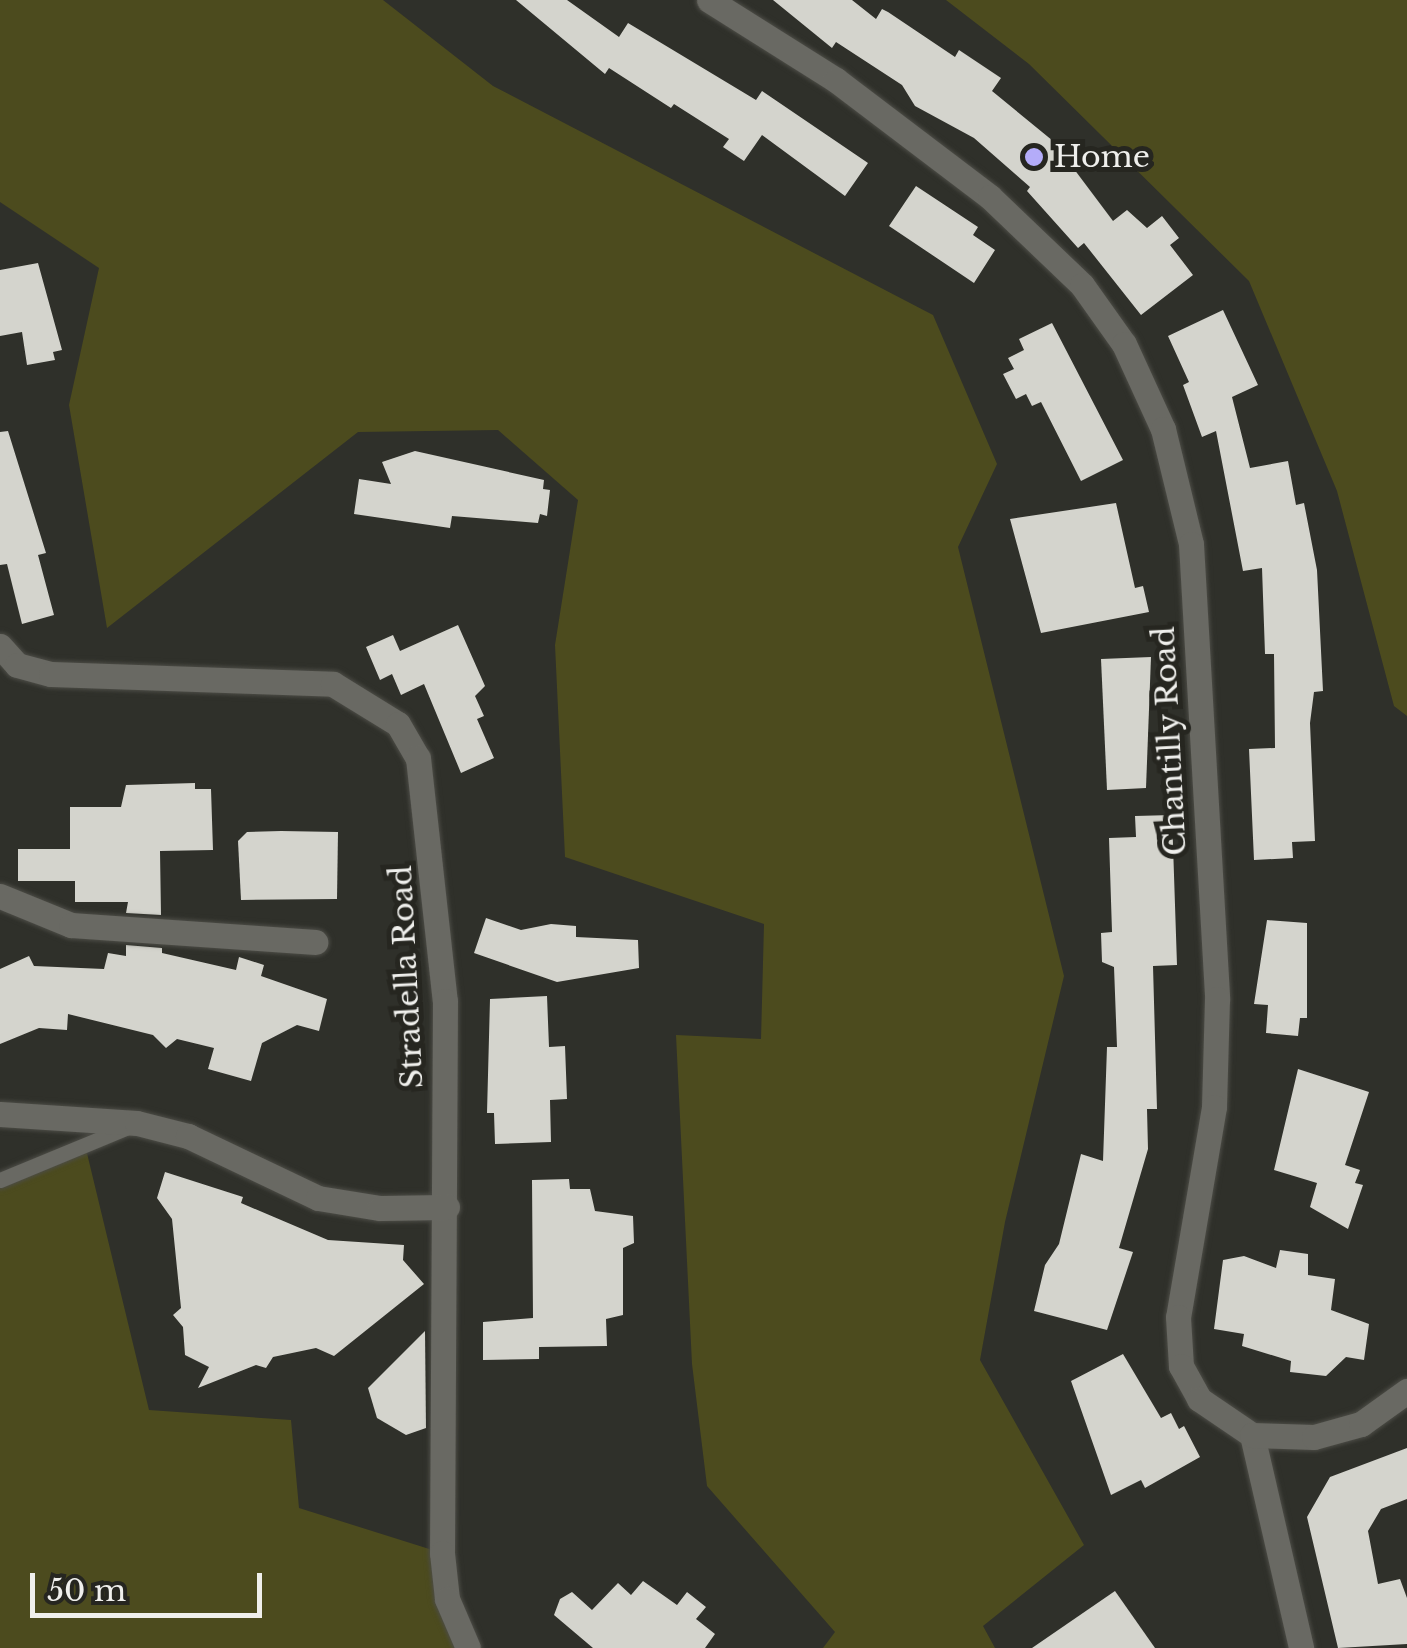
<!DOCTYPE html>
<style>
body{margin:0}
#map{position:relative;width:1407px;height:1648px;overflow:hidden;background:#2f302a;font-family:"Libre Baskerville",serif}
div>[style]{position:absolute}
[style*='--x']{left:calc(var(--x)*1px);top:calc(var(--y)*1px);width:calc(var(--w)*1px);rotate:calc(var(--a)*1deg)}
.green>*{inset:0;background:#4c4b1e}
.building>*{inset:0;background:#d4d4cd}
.roads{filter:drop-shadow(0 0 2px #4c4c46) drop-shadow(0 0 2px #4c4c46)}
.service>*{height:15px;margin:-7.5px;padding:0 7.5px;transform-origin:7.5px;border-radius:7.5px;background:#696963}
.minor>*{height:25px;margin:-12.5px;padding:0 12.5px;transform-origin:12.5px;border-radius:12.5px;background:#696963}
.dots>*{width:28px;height:28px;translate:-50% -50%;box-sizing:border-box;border:5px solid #262620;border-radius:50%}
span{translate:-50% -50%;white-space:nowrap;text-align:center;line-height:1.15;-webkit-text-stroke:10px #262620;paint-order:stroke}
.poi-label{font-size:30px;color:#efefec}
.left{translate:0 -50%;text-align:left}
.street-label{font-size:30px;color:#efefec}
.scale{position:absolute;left:30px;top:1573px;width:232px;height:45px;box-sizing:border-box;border:5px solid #efefec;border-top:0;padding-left:12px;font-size:30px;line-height:35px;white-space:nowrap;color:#efefec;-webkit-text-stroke:8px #262620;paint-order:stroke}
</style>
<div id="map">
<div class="green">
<i style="clip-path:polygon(0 0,383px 0,493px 86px,933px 315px,997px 464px,958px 547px,1064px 976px,1005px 1222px,980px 1360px,1084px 1545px,983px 1626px,995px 1648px,823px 1648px,835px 1632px,707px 1486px,692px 1364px,676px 1035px,761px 1039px,764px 924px,565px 857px,555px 645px,578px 500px,498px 430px,358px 432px,107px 628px,69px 405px,99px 268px,0 202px)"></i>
<i style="clip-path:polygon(946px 0,1407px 0,1407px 716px,1394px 706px,1337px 491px,1249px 281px,1029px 64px)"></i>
<i style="clip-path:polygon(85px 1145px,149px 1410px,291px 1420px,299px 1508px,442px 1553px,468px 1648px,0 1648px,0 1180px)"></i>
</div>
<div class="building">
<i style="clip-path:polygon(516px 0,567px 0,619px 37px,628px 23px,756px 100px,762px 91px,868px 163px,845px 196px,762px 135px,744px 161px,723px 147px,729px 139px,674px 104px,671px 108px,609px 68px,605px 74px)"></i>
<i style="clip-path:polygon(773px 0,852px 0,876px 19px,882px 9px,888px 12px,955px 57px,959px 50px,1001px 78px,992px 91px,1080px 163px,1074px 169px,1113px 221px,1127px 210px,1147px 228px,1162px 216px,1179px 238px,1170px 245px,1193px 275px,1141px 315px,1084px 243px,1078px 248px,1027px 191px,1030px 187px,974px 138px,915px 106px,902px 85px,836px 42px,832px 48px)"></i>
<i style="clip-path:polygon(916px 186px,978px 227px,973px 235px,995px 250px,974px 283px,889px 226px)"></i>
<i style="clip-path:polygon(38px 263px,62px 350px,53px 352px,55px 360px,27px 365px,22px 332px,0 336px,0 270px)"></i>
<i style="clip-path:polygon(1223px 310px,1258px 385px,1232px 397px,1250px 468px,1288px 461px,1296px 505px,1304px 503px,1317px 570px,1323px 691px,1314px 692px,1310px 723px,1315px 841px,1292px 842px,1293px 858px,1254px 860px,1249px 749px,1275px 748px,1274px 654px,1265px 654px,1262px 568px,1243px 571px,1216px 431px,1202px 437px,1183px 385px,1189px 382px,1168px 336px)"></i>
<i style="clip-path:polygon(1052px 323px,1123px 460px,1081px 481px,1041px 402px,1032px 406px,1026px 394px,1016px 399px,1003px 374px,1014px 369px,1008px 358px,1024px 350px,1019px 339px)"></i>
<i style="clip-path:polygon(8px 431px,46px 553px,38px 555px,54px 615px,22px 624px,7px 564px,0 565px,0 432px)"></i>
<i style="clip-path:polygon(415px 451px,544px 480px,543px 489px,550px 490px,547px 516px,540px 514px,538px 523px,452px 516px,450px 528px,354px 514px,359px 479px,391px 484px,382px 462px)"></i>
<i style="clip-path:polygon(1116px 503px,1135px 588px,1143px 586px,1149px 612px,1041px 633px,1010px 519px)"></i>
<i style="clip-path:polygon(458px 625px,485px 686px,475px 696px,484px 716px,477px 719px,494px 758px,461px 773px,424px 684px,401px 695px,392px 674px,380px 680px,366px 647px,393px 635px,400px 651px)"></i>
<i style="clip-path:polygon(1151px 657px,1146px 788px,1107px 790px,1101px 659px)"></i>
<i style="clip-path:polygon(195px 783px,195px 789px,211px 789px,213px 850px,160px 851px,161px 915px,126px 913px,128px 902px,75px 902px,75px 881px,18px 881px,18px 849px,70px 849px,70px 807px,121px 807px,126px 785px)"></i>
<i style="clip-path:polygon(1172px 815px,1177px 965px,1153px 966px,1157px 1109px,1147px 1109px,1148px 1149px,1119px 1248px,1133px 1252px,1107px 1330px,1034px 1311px,1045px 1265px,1059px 1244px,1081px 1154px,1103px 1161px,1107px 1047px,1117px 1047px,1114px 967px,1102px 962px,1101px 933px,1112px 932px,1109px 838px,1136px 837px,1135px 816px)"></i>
<i style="clip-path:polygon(281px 831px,338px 832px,337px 899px,241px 900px,238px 841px,247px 832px)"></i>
<i style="clip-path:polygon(486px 918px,521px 930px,551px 924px,576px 926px,576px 937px,638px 940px,639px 968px,557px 982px,474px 953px)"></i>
<i style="clip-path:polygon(1267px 920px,1307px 923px,1307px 1018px,1300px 1018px,1298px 1036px,1266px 1033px,1268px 1005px,1254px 1004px)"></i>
<i style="clip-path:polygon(126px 945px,162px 948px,162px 953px,236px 970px,239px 957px,264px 965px,261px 976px,327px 999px,319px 1031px,297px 1025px,262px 1043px,251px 1081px,208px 1069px,214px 1048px,177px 1039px,166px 1048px,153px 1035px,68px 1014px,67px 1030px,39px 1028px,0 1044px,0 969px,29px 956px,34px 966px,104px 969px,108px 953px,126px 956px)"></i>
<i style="clip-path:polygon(547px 996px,549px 1047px,565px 1046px,567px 1099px,550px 1100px,551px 1142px,495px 1144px,494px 1113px,487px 1113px,490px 999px)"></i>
<i style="clip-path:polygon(1298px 1069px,1369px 1092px,1345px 1165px,1360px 1170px,1355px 1183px,1363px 1185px,1348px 1229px,1310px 1207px,1317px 1183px,1274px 1170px)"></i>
<i style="clip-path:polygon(165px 1172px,243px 1197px,241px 1203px,328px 1240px,404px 1245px,403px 1260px,424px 1284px,334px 1356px,316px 1348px,273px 1357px,266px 1368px,256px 1365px,198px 1388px,209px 1367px,185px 1355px,183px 1327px,173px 1315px,181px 1308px,172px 1219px,157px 1198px)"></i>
<i style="clip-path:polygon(569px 1179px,570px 1189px,590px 1189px,595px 1211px,633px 1216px,634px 1243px,623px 1248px,623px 1315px,606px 1319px,607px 1346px,539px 1347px,539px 1359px,483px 1360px,483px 1322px,533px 1318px,532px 1180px)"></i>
<i style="clip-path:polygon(1280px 1250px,1308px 1254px,1308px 1275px,1335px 1279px,1331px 1310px,1369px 1324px,1364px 1360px,1346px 1357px,1326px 1376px,1290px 1372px,1291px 1361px,1242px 1346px,1244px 1334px,1214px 1329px,1223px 1260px,1244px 1256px,1276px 1268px)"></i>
<i style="clip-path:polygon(425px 1331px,426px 1428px,406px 1435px,377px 1418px,368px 1388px)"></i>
<i style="clip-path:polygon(1123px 1354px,1161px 1418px,1171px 1413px,1179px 1429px,1184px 1426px,1200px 1457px,1145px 1488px,1141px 1480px,1111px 1495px,1071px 1381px)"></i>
<i style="clip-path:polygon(1407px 1448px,1407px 1499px,1381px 1509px,1368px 1531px,1378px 1584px,1400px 1579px,1407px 1598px,1407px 1644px,1338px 1648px,1307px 1517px,1330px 1477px)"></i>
<i style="clip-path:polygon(643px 1581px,677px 1605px,687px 1592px,706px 1607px,696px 1619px,715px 1634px,705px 1648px,593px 1648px,554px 1615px,560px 1599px,572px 1592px,592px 1610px,618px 1583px,631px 1595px)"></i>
<i style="clip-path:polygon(1115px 1591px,1155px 1648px,1032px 1648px)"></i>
</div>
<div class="roads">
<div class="service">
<i style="--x:0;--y:1180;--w:139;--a:-22.5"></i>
</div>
<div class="minor">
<i style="--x:709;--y:0;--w:150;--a:32.2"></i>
<i style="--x:836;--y:80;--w:193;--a:37.2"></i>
<i style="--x:990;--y:197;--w:127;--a:43.7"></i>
<i style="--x:1082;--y:285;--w:72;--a:54.6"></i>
<i style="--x:1124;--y:344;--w:94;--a:65.4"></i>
<i style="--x:1163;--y:429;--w:118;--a:76.3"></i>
<i style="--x:1191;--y:544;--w:456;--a:86.7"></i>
<i style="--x:1217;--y:999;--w:108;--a:91.6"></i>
<i style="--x:1214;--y:1107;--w:213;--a:99.7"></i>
<i style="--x:1178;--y:1317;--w:49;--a:86.5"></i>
<i style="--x:1181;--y:1366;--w:38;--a:61"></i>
<i style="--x:1199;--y:1399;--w:64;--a:34.2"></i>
<i style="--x:1252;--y:1435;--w:219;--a:77"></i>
<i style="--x:0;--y:646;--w:25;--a:48"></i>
<i style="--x:17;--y:665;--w:35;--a:15"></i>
<i style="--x:51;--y:674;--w:282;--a:2"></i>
<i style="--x:333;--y:684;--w:76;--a:31.6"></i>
<i style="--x:398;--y:724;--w:39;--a:60"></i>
<i style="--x:418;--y:758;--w:244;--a:83.7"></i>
<i style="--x:445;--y:1001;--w:552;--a:90.31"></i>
<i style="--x:442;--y:1553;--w:46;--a:83.8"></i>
<i style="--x:447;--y:1599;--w:53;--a:66.8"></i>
<i style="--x:0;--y:896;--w:77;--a:22.2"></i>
<i style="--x:71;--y:925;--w:245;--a:4"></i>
<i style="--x:0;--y:1114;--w:137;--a:3.8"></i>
<i style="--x:137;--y:1123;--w:53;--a:14.3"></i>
<i style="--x:188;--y:1136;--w:144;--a:25.5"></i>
<i style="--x:318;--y:1198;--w:63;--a:9.2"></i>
<i style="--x:380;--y:1208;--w:67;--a:-0.9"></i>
<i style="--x:1252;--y:1435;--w:62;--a:1.8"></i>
<i style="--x:1314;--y:1437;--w:49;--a:-15.5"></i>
<i style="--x:1361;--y:1424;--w:57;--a:-35.7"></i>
</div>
</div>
<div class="dots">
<i style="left:1034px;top:157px;background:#b4acf9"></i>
</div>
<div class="poi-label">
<span class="left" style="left:1054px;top:157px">Home</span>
</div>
<div class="street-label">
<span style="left:1170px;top:741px;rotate:-93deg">Chantilly Road</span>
<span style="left:407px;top:977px;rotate:-93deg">Stradella Road</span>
</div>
<div class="scale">50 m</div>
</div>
